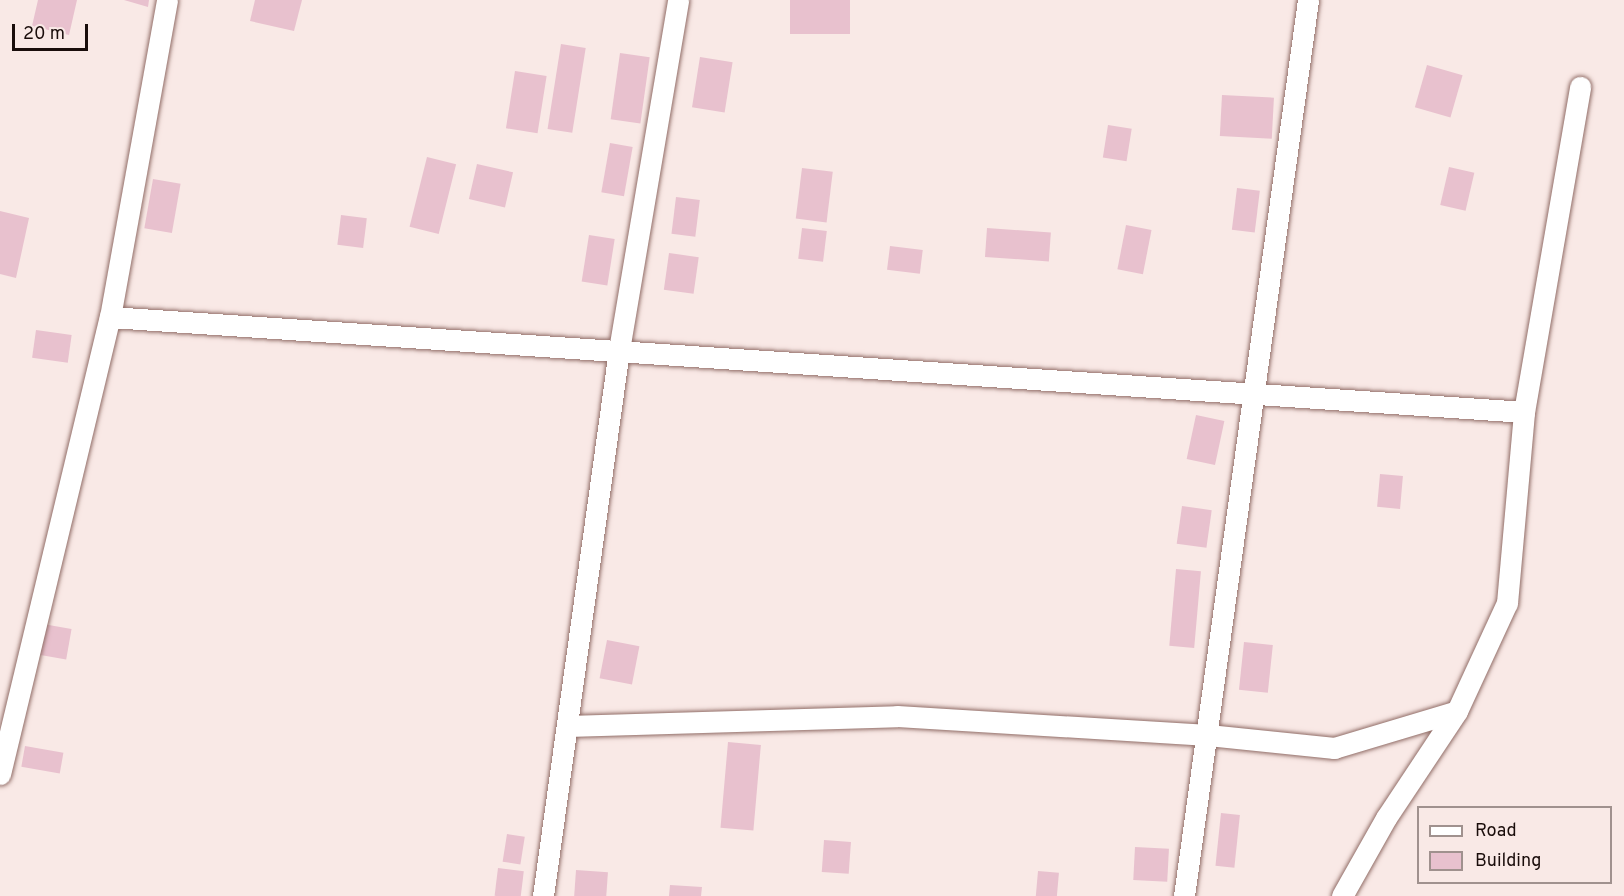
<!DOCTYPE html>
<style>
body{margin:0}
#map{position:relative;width:1624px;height:896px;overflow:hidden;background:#f9e9e6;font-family:Overpass,sans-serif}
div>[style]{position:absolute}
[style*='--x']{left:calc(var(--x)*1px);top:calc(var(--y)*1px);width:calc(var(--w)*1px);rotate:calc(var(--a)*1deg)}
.building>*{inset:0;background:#e8c1ce;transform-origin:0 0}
.roads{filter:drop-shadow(0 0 2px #916d67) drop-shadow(0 0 2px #916d67)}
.street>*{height:21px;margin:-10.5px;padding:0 10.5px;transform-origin:10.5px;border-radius:10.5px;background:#fff}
span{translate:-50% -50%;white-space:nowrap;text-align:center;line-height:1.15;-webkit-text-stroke:5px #f9e9e6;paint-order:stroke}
.legend{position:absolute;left:1417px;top:806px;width:195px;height:78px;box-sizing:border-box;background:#f9e9e6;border:2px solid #a0918e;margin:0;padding:8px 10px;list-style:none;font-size:18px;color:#1a0d0b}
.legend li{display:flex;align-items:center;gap:12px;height:30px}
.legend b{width:30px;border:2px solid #a0918e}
.scale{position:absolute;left:12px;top:24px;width:76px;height:27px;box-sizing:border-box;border:3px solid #1a0d0b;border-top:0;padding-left:8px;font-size:18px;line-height:21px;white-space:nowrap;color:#1a0d0b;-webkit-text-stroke:4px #f9e9e6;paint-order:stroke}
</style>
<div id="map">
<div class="building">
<i style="clip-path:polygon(38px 0,77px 0,69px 35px,32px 26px)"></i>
<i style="clip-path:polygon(124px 0,149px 0,148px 7px)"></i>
<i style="clip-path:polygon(255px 0,302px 0,294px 31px,250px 21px)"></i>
<i style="left:790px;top:0;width:60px;height:34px"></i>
<i style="left:561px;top:44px;width:25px;height:86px;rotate:9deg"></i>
<i style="left:620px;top:53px;width:30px;height:67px;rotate:8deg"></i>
<i style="left:700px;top:57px;width:33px;height:51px;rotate:9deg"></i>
<i style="left:1427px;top:65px;width:37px;height:44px;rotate:16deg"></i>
<i style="left:515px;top:71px;width:32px;height:58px;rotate:9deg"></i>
<i style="left:1222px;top:95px;width:52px;height:41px;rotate:3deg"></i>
<i style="left:1108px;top:125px;width:24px;height:33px;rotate:9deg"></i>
<i style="left:610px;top:143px;width:23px;height:50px;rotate:10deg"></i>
<i style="left:427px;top:157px;width:30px;height:72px;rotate:14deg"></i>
<i style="left:477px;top:164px;width:37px;height:36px;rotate:13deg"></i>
<i style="left:1449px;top:167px;width:26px;height:39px;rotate:13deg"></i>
<i style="left:802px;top:168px;width:31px;height:51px;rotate:7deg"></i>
<i style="left:153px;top:179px;width:28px;height:50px;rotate:10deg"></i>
<i style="left:1237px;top:188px;width:23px;height:42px;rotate:7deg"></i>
<i style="left:676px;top:197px;width:24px;height:37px;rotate:7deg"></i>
<i style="clip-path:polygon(0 211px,29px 218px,16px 278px,0 274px)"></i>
<i style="left:341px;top:215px;width:26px;height:30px;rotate:7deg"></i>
<i style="left:1126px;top:225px;width:26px;height:45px;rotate:11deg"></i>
<i style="left:802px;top:228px;width:25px;height:31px;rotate:7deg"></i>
<i style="left:987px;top:228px;width:64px;height:29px;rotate:4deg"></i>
<i style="left:589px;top:235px;width:26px;height:47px;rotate:9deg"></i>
<i style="left:890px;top:246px;width:33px;height:24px;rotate:7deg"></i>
<i style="left:669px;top:253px;width:30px;height:37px;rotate:8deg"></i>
<i style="left:36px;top:330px;width:36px;height:28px;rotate:8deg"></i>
<i style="left:1196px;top:415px;width:29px;height:45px;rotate:12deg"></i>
<i style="left:1380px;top:474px;width:23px;height:33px;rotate:5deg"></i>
<i style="left:1182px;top:506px;width:30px;height:38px;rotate:8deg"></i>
<i style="left:1176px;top:569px;width:25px;height:77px;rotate:5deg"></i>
<i style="left:43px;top:624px;width:29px;height:31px;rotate:10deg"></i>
<i style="left:607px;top:640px;width:33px;height:39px;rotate:11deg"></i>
<i style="left:1244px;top:642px;width:29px;height:48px;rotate:6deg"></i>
<i style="left:728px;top:742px;width:33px;height:86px;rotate:5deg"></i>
<i style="left:25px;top:746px;width:39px;height:21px;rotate:10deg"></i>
<i style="left:1221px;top:813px;width:19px;height:53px;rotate:6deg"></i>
<i style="left:507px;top:834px;width:18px;height:28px;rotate:9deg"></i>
<i style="left:824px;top:840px;width:27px;height:32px;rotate:4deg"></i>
<i style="left:1135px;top:847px;width:34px;height:33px;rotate:3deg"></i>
<i style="left:498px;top:868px;width:26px;height:28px;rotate:7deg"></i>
<i style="left:576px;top:870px;width:32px;height:26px;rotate:4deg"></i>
<i style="left:1038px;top:871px;width:21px;height:25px;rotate:5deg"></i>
<i style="clip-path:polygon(670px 885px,702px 887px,701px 896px,669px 896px)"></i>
</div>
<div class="roads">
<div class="street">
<i style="--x:110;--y:317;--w:1417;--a:3.84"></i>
<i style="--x:567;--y:726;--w:330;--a:-1.7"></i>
<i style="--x:897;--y:716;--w:312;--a:3.5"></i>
<i style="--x:1208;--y:735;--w:127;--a:5.9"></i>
<i style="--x:1334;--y:748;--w:128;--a:-16.7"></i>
<i style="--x:0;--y:774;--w:470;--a:-76.5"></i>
<i style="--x:110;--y:317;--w:322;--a:-79.8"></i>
<i style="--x:543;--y:896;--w:551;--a:-82.08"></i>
<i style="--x:619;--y:350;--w:355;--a:-80.4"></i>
<i style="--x:1184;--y:896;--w:905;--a:-82.12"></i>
<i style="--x:1342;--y:896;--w:90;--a:-60.6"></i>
<i style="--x:1386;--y:818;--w:128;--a:-56.4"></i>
<i style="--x:1457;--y:711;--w:119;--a:-65.2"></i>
<i style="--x:1507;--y:603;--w:192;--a:-84.9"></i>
<i style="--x:1524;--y:412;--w:330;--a:-80.2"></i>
</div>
</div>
<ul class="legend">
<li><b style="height:8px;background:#fff"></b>Road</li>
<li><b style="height:16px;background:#e8c1ce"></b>Building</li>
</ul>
<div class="scale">20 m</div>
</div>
